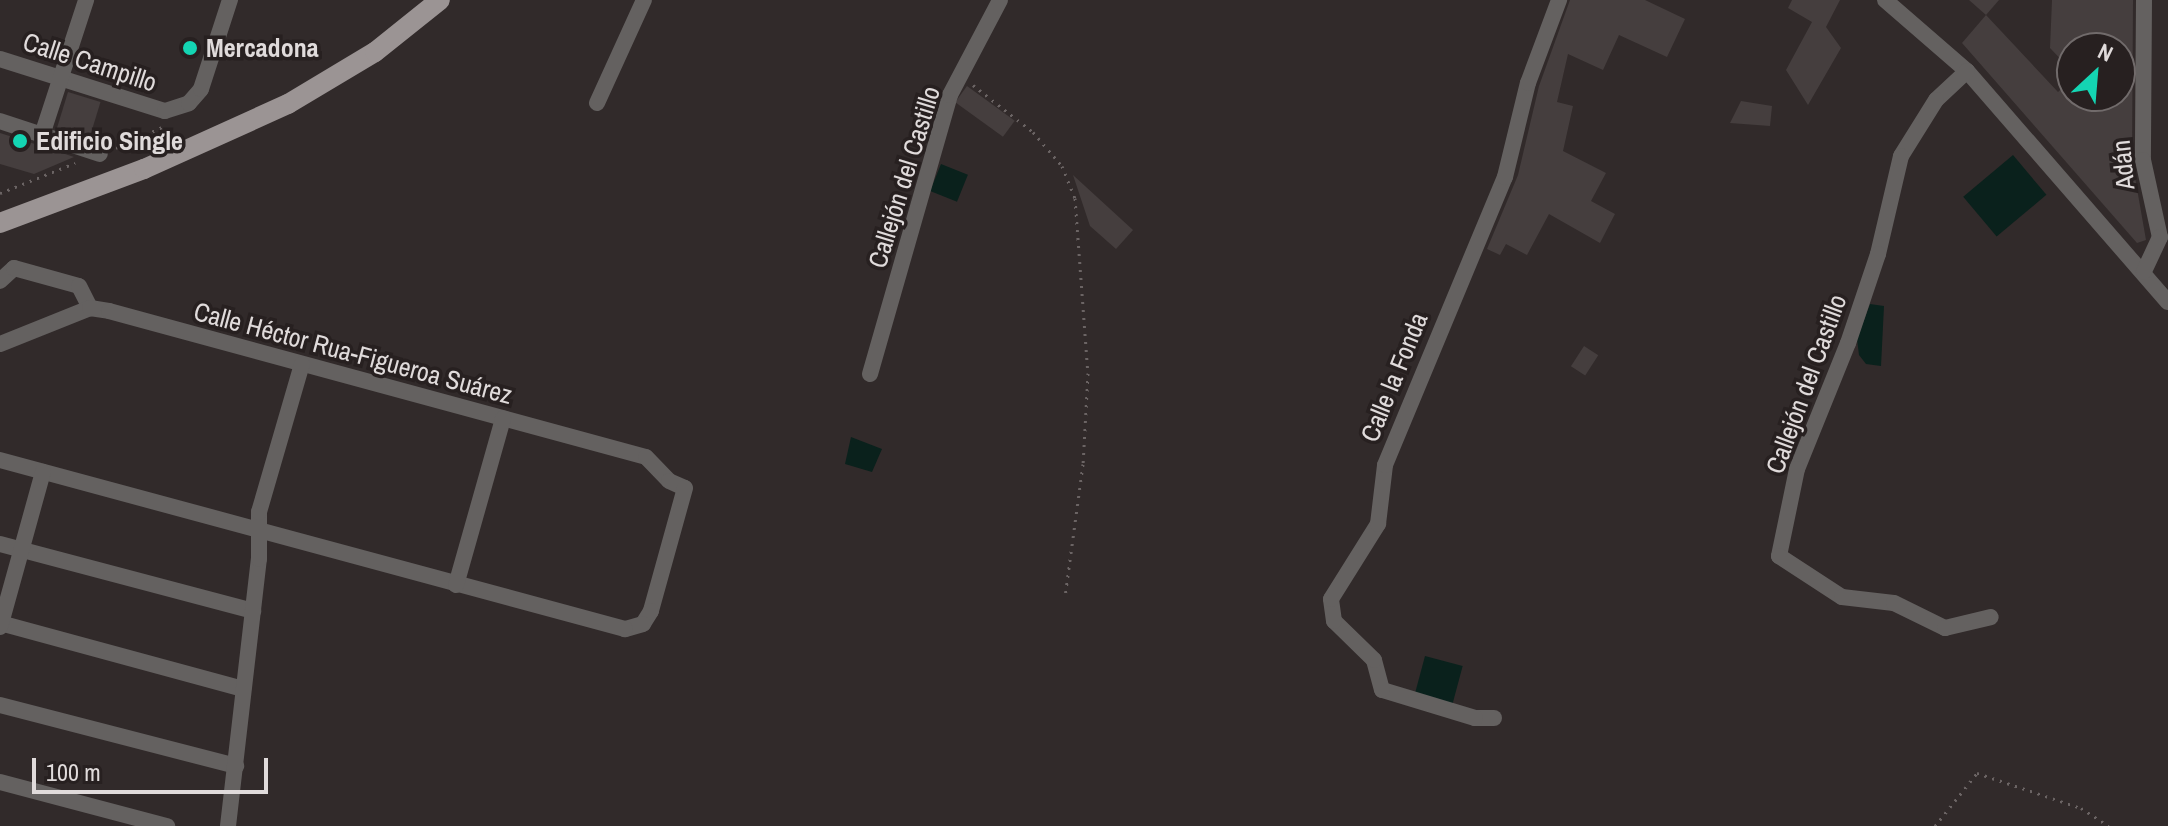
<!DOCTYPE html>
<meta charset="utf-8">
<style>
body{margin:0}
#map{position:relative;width:2168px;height:826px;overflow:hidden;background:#312a2a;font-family:"Archivo Narrow",sans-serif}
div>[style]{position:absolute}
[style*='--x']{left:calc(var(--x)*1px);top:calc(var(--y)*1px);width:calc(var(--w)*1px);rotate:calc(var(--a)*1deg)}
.water>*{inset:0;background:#0a211c;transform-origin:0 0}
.building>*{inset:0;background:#453e3e;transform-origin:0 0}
.path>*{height:3px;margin-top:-1.5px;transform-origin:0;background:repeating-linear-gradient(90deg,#6b6464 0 2px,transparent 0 8px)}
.minor>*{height:16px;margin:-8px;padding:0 8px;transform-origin:8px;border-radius:8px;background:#646160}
.major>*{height:20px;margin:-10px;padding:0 10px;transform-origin:10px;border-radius:10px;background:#9b9494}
.dots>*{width:22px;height:22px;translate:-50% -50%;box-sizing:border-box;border:4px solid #272020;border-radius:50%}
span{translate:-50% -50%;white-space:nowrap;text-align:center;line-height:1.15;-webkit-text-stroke:7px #272020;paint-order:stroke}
.poi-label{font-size:26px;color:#e0dbdb;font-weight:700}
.left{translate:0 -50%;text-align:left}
.street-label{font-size:26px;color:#e0dbdb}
.north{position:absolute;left:2056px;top:32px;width:80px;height:80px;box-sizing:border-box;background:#272020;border:2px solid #716b6b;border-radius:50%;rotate:26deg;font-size:22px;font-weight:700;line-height:32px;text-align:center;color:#e0dbdb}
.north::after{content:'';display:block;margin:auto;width:28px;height:36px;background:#14d5b3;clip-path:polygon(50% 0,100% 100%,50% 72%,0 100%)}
.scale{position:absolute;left:32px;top:758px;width:236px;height:36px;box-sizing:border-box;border:4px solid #e0dbdb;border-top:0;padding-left:10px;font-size:24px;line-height:28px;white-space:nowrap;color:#e0dbdb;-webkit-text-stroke:6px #272020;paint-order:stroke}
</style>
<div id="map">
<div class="water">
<i style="left:2013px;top:155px;width:52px;height:65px;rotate:50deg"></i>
<i style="left:941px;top:164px;width:29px;height:29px;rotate:22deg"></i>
<i style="clip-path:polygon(1870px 304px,1884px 306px,1881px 366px,1866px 364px,1859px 355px,1857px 339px)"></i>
<i style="clip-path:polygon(851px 437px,882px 449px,872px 472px,845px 464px)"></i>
<i style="left:1425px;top:656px;width:39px;height:39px;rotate:15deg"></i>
</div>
<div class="building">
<i style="clip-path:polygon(1570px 0,1645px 0,1685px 19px,1667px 57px,1619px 35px,1603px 70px,1568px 54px,1557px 102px,1573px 106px,1563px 151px,1606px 173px,1591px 201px,1615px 214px,1600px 243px,1549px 214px,1527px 255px,1506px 244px,1500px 255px,1487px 249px,1518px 175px,1539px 86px)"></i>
<i style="clip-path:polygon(1792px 0,1840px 0,1826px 27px,1841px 48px,1808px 105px,1786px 70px,1812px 22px,1788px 8px)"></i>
<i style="clip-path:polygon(1969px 0,1999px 0,1986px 15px)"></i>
<i style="clip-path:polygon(2052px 0,2133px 0,2132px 160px,2146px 240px,2137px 243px,1962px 43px,1986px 15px,2058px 92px,2072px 79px,2072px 96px,2120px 96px,2120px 48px,2072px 48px,2072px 71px,2050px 48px)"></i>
<i style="left:967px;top:86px;width:59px;height:20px;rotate:36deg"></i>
<i style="left:68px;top:92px;width:34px;height:38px;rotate:17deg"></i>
<i style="clip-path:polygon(1741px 101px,1772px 106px,1770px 126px,1730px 123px)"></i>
<i style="clip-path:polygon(0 133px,38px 145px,74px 157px,34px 174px,0 164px)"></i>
<i style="clip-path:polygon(1073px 175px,1133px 230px,1116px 249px,1090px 226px)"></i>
<i style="left:1584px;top:346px;width:17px;height:24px;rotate:33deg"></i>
</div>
<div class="path">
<i style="--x:973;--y:85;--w:76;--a:38.1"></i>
<i style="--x:1033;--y:132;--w:45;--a:49.5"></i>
<i style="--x:1062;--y:166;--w:35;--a:68"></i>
<i style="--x:1075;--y:198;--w:175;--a:85.8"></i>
<i style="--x:1088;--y:373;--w:91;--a:93.1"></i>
<i style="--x:1083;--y:464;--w:135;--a:97.7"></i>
<i style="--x:116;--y:148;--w:51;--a:-24.5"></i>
<i style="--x:0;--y:193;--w:81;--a:-21.8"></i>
<i style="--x:1935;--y:826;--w:68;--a:-51.6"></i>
<i style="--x:1977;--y:773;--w:110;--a:18.6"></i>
<i style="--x:2081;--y:808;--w:33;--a:33"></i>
</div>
<div class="minor">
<i style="--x:1885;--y:0;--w:108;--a:40.9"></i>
<i style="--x:1967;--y:71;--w:306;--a:49"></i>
<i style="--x:2144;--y:0;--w:160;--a:90.4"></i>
<i style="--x:2143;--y:160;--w:79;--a:77.6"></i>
<i style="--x:2160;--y:237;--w:38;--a:115"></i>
<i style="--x:0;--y:59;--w:173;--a:17.5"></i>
<i style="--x:165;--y:111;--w:25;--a:-18"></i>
<i style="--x:189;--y:103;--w:18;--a:-49"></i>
<i style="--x:201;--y:89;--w:94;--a:-72"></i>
<i style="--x:1967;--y:71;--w:42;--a:136.9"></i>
<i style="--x:1936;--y:100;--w:66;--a:122"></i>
<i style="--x:1901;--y:156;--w:101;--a:103.2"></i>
<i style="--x:1878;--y:254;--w:94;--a:108.6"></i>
<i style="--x:1848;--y:343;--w:136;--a:112"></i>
<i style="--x:1797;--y:469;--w:89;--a:101.7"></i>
<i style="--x:1779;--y:556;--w:75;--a:33.1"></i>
<i style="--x:1842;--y:597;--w:52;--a:6.6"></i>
<i style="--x:1894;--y:603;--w:57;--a:26.1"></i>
<i style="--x:1945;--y:628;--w:47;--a:-13.4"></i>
<i style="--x:597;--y:103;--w:113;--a:-65.5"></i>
<i style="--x:0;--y:121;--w:105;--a:18.3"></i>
<i style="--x:42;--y:135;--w:142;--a:-71.9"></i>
<i style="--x:0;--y:281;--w:19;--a:-43"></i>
<i style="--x:14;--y:268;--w:67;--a:15.5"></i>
<i style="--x:79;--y:286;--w:25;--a:63"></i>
<i style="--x:0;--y:344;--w:97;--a:-21.8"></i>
<i style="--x:90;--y:308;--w:19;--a:9"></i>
<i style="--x:109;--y:311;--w:556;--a:15.21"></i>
<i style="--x:646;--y:457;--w:33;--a:46"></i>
<i style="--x:669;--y:481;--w:17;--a:24"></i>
<i style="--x:685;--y:488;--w:128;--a:105.5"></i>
<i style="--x:651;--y:611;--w:15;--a:122"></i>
<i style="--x:643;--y:624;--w:19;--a:164"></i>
<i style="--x:625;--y:629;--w:647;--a:-164.87"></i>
<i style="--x:870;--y:374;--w:290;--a:-74"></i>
<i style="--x:950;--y:95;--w:107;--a:-62.2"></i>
<i style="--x:0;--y:544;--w:262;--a:14.8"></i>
<i style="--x:456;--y:585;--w:173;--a:-74.2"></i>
<i style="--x:0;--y:623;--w:252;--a:15.2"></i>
<i style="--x:0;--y:627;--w:161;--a:-74.5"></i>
<i style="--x:0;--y:705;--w:244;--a:14.5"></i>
<i style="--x:1494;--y:718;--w:19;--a:180"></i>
<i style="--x:1475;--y:718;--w:97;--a:-163.2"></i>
<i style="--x:1382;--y:690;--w:31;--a:-105"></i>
<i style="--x:1374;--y:660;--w:56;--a:-135.7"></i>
<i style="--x:1334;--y:621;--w:22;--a:-98"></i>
<i style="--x:1331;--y:599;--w:89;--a:-57.9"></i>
<i style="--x:1378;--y:524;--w:59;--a:-83.2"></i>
<i style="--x:1385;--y:465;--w:312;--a:-67.4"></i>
<i style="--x:1505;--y:177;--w:97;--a:-76.3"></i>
<i style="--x:1528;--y:83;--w:89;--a:-69.5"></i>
<i style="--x:0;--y:782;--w:173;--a:14.8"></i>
<i style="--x:228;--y:826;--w:269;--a:-83.4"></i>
<i style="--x:259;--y:559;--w:47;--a:-90"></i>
<i style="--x:259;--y:512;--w:154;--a:-73.8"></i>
</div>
<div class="major">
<i style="--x:0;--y:223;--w:154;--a:-20.6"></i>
<i style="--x:144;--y:169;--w:158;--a:-24.3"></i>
<i style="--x:288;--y:104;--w:101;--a:-30.9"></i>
<i style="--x:375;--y:52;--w:83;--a:-38.7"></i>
</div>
<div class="dots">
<i style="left:190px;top:48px;background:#14d5b3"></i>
<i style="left:20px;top:141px;background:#14d5b3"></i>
</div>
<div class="poi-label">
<span class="left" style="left:206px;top:48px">Mercadona</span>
<span class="left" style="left:36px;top:141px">Edificio Single</span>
</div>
<div class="street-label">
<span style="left:90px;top:62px;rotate:18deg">Calle Campillo</span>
<span style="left:2123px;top:165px;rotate:-96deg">Adán</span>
<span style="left:904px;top:177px;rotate:-73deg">Callejón del Castillo</span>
<span style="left:353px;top:353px;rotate:15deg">Calle Héctor Rua-Figueroa Suárez</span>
<span style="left:1394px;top:377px;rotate:-68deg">Calle la Fonda</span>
<span style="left:1806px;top:384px;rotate:-70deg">Callejón del Castillo</span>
</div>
<div class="north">N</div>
<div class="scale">100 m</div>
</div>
